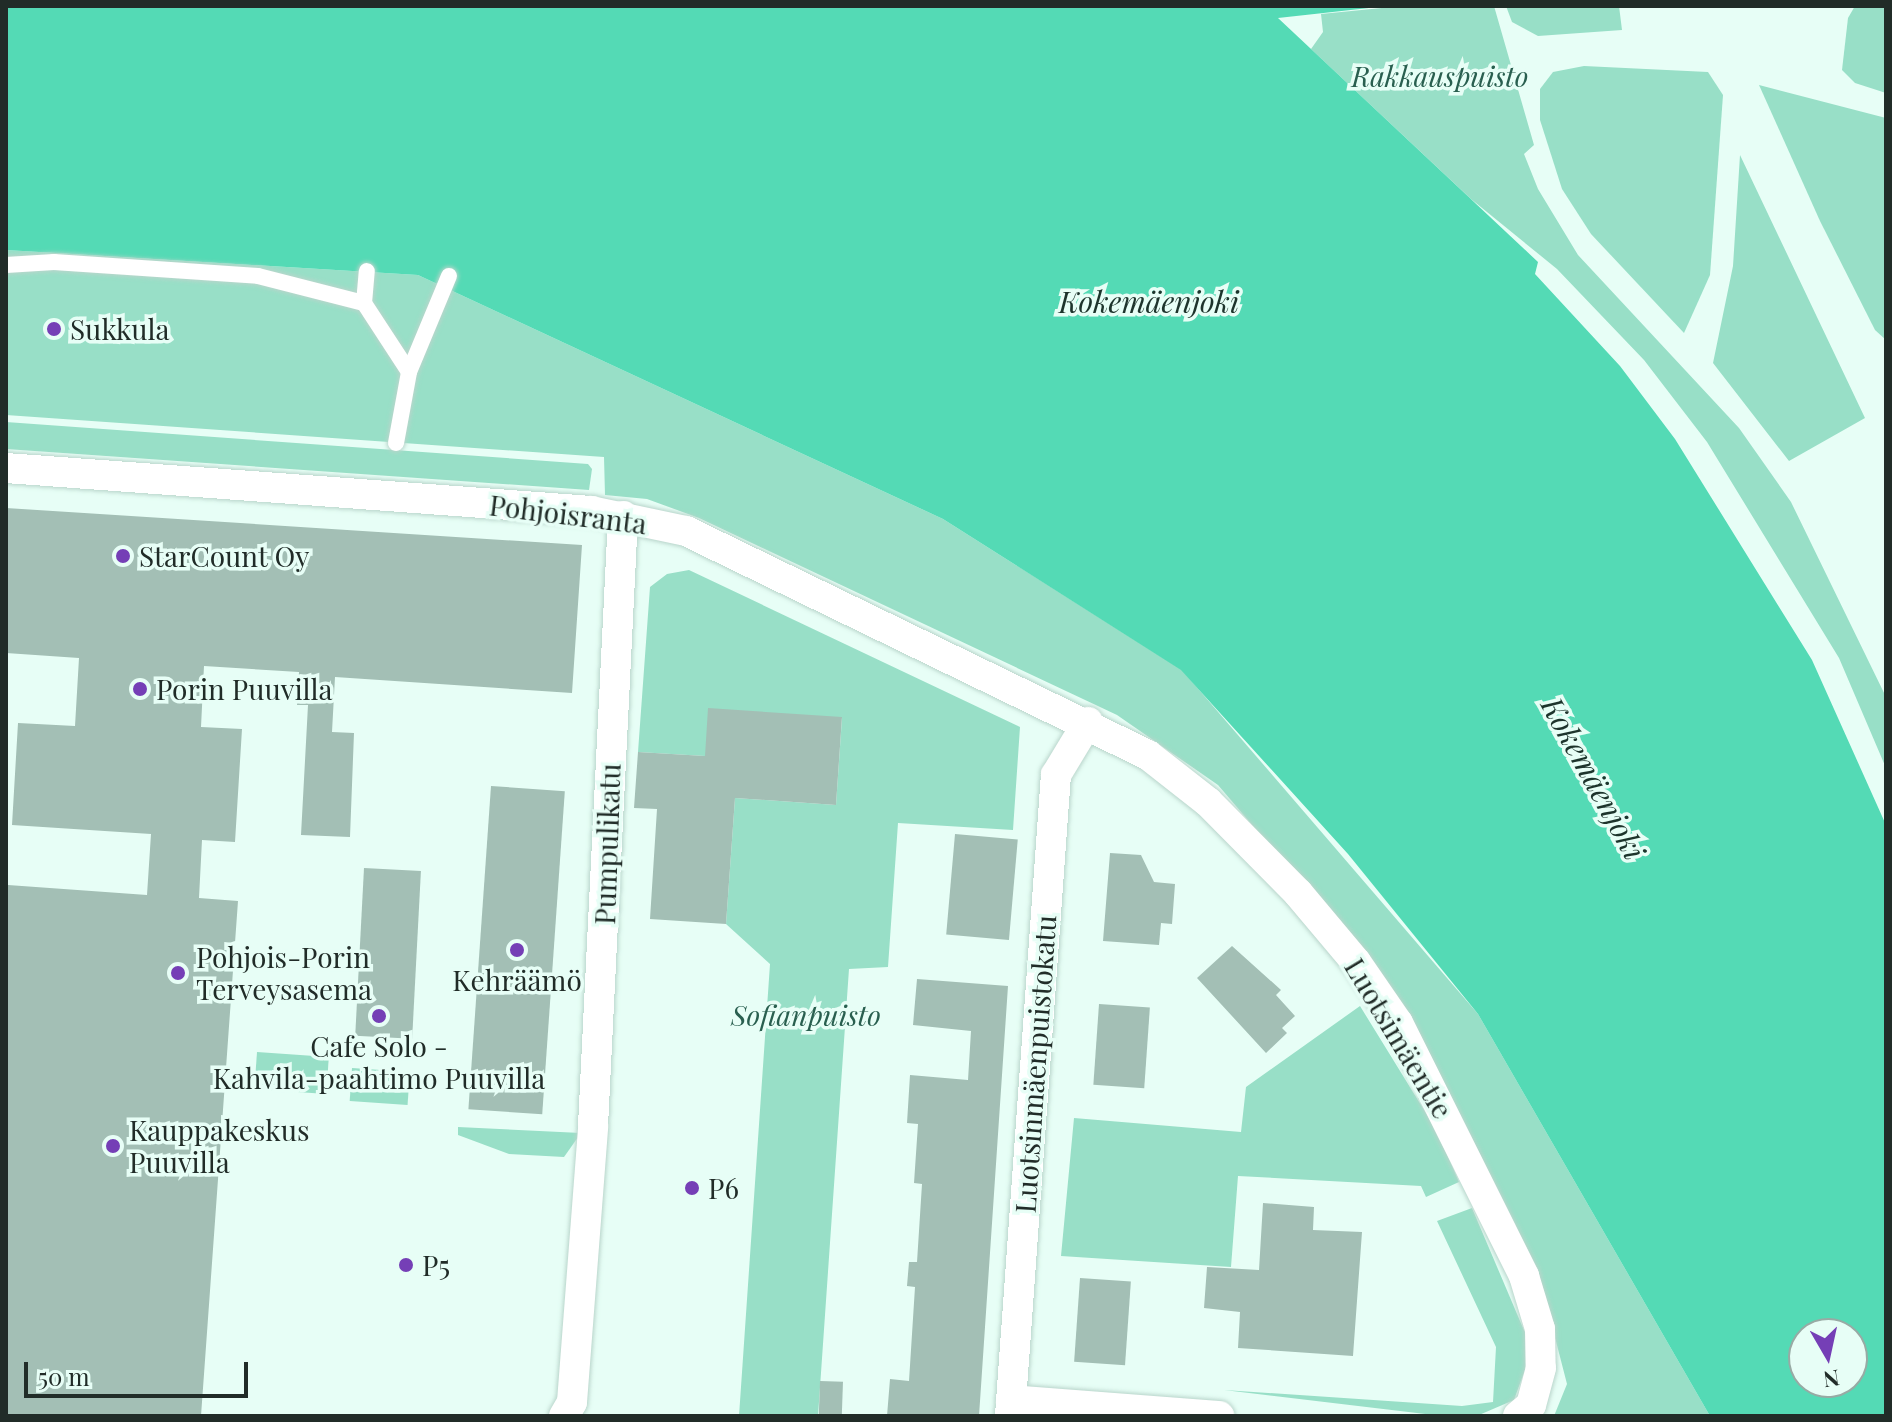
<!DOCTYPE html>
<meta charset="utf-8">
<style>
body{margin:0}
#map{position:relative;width:1892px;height:1422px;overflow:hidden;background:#e7fef6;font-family:"Playfair Display",serif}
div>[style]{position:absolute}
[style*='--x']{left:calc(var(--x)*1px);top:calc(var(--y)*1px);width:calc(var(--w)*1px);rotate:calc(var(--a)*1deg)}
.green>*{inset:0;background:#98dfc7;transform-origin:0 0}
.water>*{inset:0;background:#54dab5}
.building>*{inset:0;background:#a3bfb5;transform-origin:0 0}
.roads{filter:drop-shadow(0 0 2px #b9d5cb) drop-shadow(0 0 2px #b9d5cb)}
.service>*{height:16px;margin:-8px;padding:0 8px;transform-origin:8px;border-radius:8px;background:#fff}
.minor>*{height:30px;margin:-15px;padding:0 15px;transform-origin:15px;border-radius:15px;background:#fff}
.dots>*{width:22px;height:22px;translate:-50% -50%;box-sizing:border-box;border:4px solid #e7fef6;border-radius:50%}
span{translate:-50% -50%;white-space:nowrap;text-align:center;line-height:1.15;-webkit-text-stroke:7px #e7fef6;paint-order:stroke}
.park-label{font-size:28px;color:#295f4f;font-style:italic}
.poi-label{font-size:28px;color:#212c28}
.left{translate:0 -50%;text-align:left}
.street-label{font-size:28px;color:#212c28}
.water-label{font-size:30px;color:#1d342c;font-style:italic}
.frame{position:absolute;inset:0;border:8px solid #212c28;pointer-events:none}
.north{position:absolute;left:1788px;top:1318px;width:80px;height:80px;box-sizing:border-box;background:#e7fef6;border:2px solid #98aaa4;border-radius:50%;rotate:171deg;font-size:22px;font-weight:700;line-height:32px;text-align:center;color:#212c28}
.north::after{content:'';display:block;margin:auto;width:28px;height:36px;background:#753fb6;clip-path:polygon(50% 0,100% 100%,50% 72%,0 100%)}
.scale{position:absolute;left:24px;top:1362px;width:224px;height:36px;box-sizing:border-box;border:4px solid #212c28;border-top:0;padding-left:10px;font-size:24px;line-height:28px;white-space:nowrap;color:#212c28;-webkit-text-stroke:6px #e7fef6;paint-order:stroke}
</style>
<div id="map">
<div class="green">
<i style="clip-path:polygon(1402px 6px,1494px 6px,1534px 145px,1524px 154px,1538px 189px,1578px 255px,1739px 428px,1791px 502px,1886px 697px,1886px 768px,1839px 658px,1707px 442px,1644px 360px,1557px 269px,1471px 199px,1311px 49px,1323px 32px,1321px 14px)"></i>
<i style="clip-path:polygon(1506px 6px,1619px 6px,1622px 30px,1538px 36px,1512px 22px)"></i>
<i style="clip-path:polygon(1855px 6px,1886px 6px,1886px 93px,1855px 83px,1842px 70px,1848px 18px)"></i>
<i style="clip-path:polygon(1584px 66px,1708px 72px,1723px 95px,1710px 275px,1684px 333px,1591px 234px,1562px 189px,1540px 120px,1540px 89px,1553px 72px)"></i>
<i style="clip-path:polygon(1759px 85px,1886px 118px,1886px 340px,1875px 330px,1820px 221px)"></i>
<i style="clip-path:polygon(1740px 155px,1865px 418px,1789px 461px,1713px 363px,1733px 266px)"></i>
<i style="clip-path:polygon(6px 250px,418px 275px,943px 519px,1182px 670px,1478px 1014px,1710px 1416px,1554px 1416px,1567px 1384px,1543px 1291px,1389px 985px,1218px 785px,1117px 715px,699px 518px,647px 499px,605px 495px,604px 457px,6px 415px)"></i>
<i style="clip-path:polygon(6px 422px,588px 464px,592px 469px,589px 490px,6px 449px)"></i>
<i style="clip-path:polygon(689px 570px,1020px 727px,1013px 830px,898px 823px,888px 967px,849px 969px,818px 1416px,739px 1416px,770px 964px,726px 924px,735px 798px,836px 805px,842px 718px,705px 756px,638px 752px,650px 587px,667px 574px)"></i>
<i style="clip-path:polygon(1360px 1006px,1437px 1131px,1459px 1182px,1426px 1197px,1421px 1186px,1238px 1176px,1231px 1267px,1061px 1256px,1074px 1118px,1241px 1132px,1246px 1087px)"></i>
<i style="left:257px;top:1052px;width:72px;height:37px;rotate:4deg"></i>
<i style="left:352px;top:1068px;width:58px;height:33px;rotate:4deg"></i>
<i style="clip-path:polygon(458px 1127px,581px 1133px,564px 1157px,509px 1154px,458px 1135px)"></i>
<i style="clip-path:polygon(1472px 1208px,1526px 1335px,1526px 1367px,1514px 1400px,1479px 1415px,1442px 1416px,1224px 1390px,1462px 1406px,1493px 1402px,1496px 1347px,1437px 1221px)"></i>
</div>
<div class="water">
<i style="clip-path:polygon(evenodd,6px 6px,1387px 6px,1278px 18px,1538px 262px,1535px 274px,1620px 366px,1675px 439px,1812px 660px,1886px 825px,1886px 1416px,1710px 1416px,1478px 1014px,1348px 854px,1181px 670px,943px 519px,418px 275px,6px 250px,6px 6px,1804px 1334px,1852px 1334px,1852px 1382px,1804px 1382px,1804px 1334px)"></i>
</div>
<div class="building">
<i style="clip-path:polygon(6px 508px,582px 545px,572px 693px,335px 677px,332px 732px,354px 733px,350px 837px,301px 835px,308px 705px,297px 705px,299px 672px,204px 666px,201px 727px,242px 729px,235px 842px,202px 840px,199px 898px,238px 901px,201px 1416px,6px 1416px,8px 885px,147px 895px,151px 834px,12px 825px,18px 723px,75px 726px,79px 658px,6px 653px)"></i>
<i style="clip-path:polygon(708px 708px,842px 717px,836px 805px,735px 798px,726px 924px,650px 919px,657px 809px,634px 808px,638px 752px,705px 756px)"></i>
<i style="left:491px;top:786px;width:74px;height:324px;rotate:4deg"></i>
<i style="left:955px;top:834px;width:63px;height:101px;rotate:5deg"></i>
<i style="clip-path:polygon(1110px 853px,1141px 855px,1154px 882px,1175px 884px,1172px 924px,1161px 923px,1159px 945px,1103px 941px)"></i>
<i style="left:364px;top:868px;width:57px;height:168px;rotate:3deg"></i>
<i style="clip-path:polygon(1232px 946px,1281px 990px,1276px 995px,1295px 1016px,1282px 1028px,1287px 1033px,1266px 1053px,1197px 978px)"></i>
<i style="clip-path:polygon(917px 979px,1008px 986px,979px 1416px,887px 1416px,890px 1379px,909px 1381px,915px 1287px,907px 1286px,909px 1262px,917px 1262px,922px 1184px,914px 1183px,918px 1124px,907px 1123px,910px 1075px,968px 1080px,971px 1031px,913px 1025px)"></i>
<i style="left:1099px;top:1004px;width:51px;height:81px;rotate:4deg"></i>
<i style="clip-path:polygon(1263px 1203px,1314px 1207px,1313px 1230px,1362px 1232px,1353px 1356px,1238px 1348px,1240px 1312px,1204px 1308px,1207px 1267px,1259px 1270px)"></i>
<i style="left:1080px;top:1278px;width:51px;height:84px;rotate:4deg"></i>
<i style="left:820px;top:1381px;width:23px;height:35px;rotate:2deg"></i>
</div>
<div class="roads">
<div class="service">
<i style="--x:6;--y:265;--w:48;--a:-3.6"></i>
<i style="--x:54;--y:262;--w:204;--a:3.9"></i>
<i style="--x:258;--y:276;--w:109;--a:14.3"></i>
<i style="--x:364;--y:303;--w:82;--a:56.9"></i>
<i style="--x:364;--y:303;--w:32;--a:-85"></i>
<i style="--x:396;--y:443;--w:72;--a:-79.6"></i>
<i style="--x:409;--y:372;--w:104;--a:-67.4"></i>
</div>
<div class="minor">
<i style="--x:6;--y:468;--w:587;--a:4.2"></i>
<i style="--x:591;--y:511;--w:97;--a:11.9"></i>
<i style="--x:686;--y:531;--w:513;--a:25.87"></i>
<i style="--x:1148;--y:755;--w:76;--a:38.1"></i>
<i style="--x:1208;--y:802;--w:128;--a:45.3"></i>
<i style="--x:1298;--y:893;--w:90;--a:50"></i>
<i style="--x:1356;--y:962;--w:74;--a:55.5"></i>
<i style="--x:1398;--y:1023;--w:283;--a:63.5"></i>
<i style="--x:1524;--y:1276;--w:55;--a:73.2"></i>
<i style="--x:1540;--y:1329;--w:39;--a:89"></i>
<i style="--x:1541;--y:1368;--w:38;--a:105"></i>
<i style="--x:1531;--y:1405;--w:17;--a:140"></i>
<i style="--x:1011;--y:1400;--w:209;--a:4.4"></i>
<i style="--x:564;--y:1416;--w:16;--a:-60"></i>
<i style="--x:572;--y:1402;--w:277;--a:-85.6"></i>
<i style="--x:593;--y:1126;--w:611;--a:-87.18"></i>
<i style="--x:1010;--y:1416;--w:643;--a:-85.9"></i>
<i style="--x:1056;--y:775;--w:62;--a:-58.9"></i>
</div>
</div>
<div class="dots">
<i style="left:54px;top:329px;background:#753fb6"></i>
<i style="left:123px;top:556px;background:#753fb6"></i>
<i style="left:140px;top:689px;background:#753fb6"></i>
<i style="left:517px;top:950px;background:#753fb6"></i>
<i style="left:178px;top:973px;background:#753fb6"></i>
<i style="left:379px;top:1016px;background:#753fb6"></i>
<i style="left:113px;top:1146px;background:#753fb6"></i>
<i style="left:692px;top:1188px;background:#753fb6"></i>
<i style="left:406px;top:1265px;background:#753fb6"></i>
</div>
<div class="park-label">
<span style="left:1440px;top:76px">Rakkauspuisto</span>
<span style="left:806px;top:1015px">Sofianpuisto</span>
</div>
<div class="poi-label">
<span class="left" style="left:70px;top:329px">Sukkula</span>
<span class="left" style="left:139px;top:556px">StarCount Oy</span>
<span class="left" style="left:156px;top:689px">Porin Puuvilla</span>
<span class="left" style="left:196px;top:973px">Pohjois-Porin<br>Terveysasema</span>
<span style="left:517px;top:980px">Kehräämö</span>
<span style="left:379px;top:1062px">Cafe Solo -<br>Kahvila-paahtimo Puuvilla</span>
<span class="left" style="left:129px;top:1146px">Kauppakeskus<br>Puuvilla</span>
<span class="left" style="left:708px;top:1188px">P6</span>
<span class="left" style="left:422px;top:1265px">P5</span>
</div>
<div class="street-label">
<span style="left:568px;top:514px;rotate:7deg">Pohjoisranta</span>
<span style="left:607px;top:844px;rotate:-88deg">Pumpulikatu</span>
<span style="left:1399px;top:1038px;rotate:59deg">Luotsimäentie</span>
<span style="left:1035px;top:1064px;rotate:-86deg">Luotsinmäenpuistokatu</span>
</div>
<div class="water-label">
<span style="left:1149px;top:301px">Kokemäenjoki</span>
<span style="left:1594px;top:778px;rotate:61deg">Kokemäenjoki</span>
</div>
<div class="frame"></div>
<div class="north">N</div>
<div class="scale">50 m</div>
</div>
